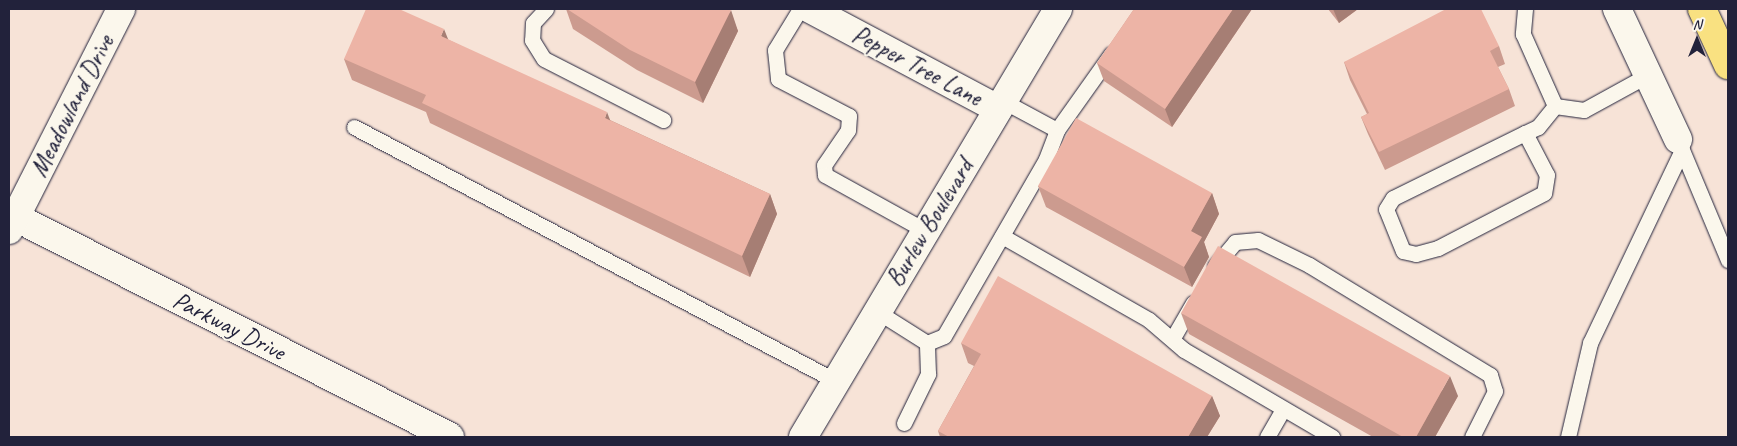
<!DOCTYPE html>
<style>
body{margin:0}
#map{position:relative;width:1737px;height:446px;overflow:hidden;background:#f7e3d7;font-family:Caveat,sans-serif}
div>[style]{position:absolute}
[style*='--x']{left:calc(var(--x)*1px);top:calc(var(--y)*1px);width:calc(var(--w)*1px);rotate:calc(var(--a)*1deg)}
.roads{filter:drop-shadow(0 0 1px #22223b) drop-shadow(0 0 1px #22223b)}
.service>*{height:15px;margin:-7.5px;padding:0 7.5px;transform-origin:7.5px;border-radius:7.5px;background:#fbf7ec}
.minor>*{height:28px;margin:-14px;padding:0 14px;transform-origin:14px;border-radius:14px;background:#fbf7ec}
.primary>*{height:28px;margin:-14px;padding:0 14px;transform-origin:14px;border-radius:14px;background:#f9e181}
.wall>*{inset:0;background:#cc9b8f}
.shaded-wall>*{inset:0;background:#a67e74}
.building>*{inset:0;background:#edb4a6}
span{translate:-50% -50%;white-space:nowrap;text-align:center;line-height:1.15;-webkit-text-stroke:4px #fbf7ec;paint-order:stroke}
.street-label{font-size:25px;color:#22223b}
.frame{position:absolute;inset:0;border:10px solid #22223b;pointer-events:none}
.north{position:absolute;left:1672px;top:15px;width:50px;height:50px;-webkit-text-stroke:4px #fbf7ec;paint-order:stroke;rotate:0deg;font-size:14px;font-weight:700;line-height:20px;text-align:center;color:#22223b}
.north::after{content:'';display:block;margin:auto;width:18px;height:22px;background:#22223b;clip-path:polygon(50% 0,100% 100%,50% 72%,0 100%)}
</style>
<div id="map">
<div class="roads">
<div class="service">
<i style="--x:546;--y:9;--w:19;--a:133"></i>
<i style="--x:533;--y:23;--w:17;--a:93"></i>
<i style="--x:532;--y:40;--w:22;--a:58"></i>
<i style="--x:544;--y:59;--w:134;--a:27.1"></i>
<i style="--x:800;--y:9;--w:48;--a:121.4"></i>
<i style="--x:775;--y:50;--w:29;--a:84"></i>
<i style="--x:778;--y:79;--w:80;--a:27.5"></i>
<i style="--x:849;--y:116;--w:14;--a:94"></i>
<i style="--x:848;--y:130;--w:42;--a:124.4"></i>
<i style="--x:824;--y:165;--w:10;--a:84"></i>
<i style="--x:825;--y:175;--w:115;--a:29"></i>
<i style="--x:1525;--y:9;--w:25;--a:95"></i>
<i style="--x:1523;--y:34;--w:79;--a:66"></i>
<i style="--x:1555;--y:106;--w:29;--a:8"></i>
<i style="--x:1584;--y:110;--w:73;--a:-28.7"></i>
<i style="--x:354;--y:127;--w:545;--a:27.79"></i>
<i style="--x:1057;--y:130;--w:93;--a:-54.6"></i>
<i style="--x:1525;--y:133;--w:47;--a:62.4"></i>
<i style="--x:1547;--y:175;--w:18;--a:99"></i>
<i style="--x:1544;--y:193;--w:119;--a:152.6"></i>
<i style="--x:1438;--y:248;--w:23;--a:165"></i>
<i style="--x:1416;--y:254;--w:13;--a:-167"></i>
<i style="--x:1403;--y:251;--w:45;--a:-112"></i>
<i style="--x:1386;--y:209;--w:13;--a:-58"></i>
<i style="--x:1393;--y:198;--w:147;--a:-26.2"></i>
<i style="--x:1525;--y:133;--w:14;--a:-25"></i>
<i style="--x:1538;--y:127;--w:27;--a:-51"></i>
<i style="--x:1680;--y:145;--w:125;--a:67.3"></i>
<i style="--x:1002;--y:236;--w:169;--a:29.7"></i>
<i style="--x:1149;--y:320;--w:46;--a:40.6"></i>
<i style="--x:1184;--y:350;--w:172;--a:30.4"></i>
<i style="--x:1215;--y:266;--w:31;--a:-50"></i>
<i style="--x:1235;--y:242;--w:23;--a:-5"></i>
<i style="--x:1258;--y:240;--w:57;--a:26.1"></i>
<i style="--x:1309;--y:265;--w:212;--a:31.3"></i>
<i style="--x:1490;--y:375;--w:17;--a:73"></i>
<i style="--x:1495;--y:391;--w:51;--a:116.6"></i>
<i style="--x:878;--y:312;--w:58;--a:32.3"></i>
<i style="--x:927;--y:343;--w:18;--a:-22"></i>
<i style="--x:944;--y:336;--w:204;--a:-60"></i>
<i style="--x:1046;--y:159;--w:31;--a:-69"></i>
<i style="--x:1057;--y:130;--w:61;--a:-151.8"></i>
<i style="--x:1174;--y:336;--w:38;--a:-60"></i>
<i style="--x:904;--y:423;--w:55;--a:-63.9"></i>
<i style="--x:928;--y:374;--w:31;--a:-92"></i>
<i style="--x:1267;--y:437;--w:32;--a:-60"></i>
<i style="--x:1568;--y:437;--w:97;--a:-76.8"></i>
<i style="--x:1590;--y:343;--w:214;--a:-64.5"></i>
</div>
<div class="minor">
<i style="--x:810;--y:9;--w:213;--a:28"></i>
<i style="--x:1617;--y:9;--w:144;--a:64.9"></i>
<i style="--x:9;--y:214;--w:494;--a:26.8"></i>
<i style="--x:9;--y:230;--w:248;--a:-63.1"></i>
<i style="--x:803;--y:437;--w:498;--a:-59.2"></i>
</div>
<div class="primary">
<i style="--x:1702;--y:9;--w:62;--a:65.1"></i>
</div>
</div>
<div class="wall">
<i style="clip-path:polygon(566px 9px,728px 9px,738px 31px,703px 103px,637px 70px,573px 29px)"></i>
<i style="clip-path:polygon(1134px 9px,1252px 9px,1172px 127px,1104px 81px,1097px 63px)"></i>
<i style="clip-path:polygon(1328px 9px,1358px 9px,1339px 23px)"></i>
<i style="clip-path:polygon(449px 40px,610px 120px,770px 194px,777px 214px,750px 277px,430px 123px,426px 112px,352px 80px,344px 59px)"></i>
<i style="clip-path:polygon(1499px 46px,1505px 64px,1498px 67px,1509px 89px,1515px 106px,1385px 170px,1368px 134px,1361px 117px,1367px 114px,1350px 80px,1344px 62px)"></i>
<i style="clip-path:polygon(1038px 186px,1212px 193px,1219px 214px,1204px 242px,1209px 257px,1192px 287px,1046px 207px)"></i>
<i style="clip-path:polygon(1181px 313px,1458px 396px,1435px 437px,1373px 437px,1189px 334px)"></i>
<i style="clip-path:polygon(961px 343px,1212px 396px,1220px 416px,1207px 437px,940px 437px,938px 431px,974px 366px,968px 363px)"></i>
</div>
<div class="shaded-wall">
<i style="clip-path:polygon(1233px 9px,1252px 9px,1172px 127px,1165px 109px)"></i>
<i style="clip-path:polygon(1333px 9px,1358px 9px,1339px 23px)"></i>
<i style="clip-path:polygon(731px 10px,738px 31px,703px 103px,695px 82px)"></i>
<i style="clip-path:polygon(444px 29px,452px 49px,441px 36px)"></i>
<i style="clip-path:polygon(607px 112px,615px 133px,605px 118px)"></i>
<i style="clip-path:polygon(1212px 193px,1219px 214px,1204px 242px,1209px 257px,1192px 287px,1184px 267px,1191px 231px)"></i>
<i style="clip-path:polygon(770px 194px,777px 214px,750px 277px,742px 256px)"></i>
<i style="clip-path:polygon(1450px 376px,1458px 396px,1435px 437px,1416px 437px)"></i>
<i style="clip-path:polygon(1212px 396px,1220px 416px,1207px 437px,1188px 437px)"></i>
</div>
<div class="building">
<i style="clip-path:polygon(366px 9px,399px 9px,444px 29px,441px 36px,607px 112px,605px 118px,770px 194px,742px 256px,422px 103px,426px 95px,344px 59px)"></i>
<i style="clip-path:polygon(567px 9px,728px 9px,731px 10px,695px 82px,630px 50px)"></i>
<i style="clip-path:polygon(1134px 9px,1233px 9px,1165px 109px,1097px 63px)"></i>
<i style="clip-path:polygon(1446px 9px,1481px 9px,1499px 46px,1490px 51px,1509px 89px,1379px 152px,1361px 117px,1369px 113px,1344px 62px)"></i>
<i style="clip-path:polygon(1076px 118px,1212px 193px,1191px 231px,1202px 237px,1184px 267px,1038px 186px)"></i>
<i style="clip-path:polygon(1218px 246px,1450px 376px,1416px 437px,1403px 437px,1181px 313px)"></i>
<i style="clip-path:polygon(998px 276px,1212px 396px,1188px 437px,949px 437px,938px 431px,981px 354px,961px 343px)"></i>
</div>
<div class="street-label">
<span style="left:917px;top:66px;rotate:28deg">Pepper Tree Lane</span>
<span style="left:72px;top:106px;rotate:-63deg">Meadowland Drive</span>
<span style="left:930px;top:223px;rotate:-59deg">Burlew Boulevard</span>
<span style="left:229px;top:326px;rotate:27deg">Parkway Drive</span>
</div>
<div class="frame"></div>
<div class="north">N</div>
</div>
